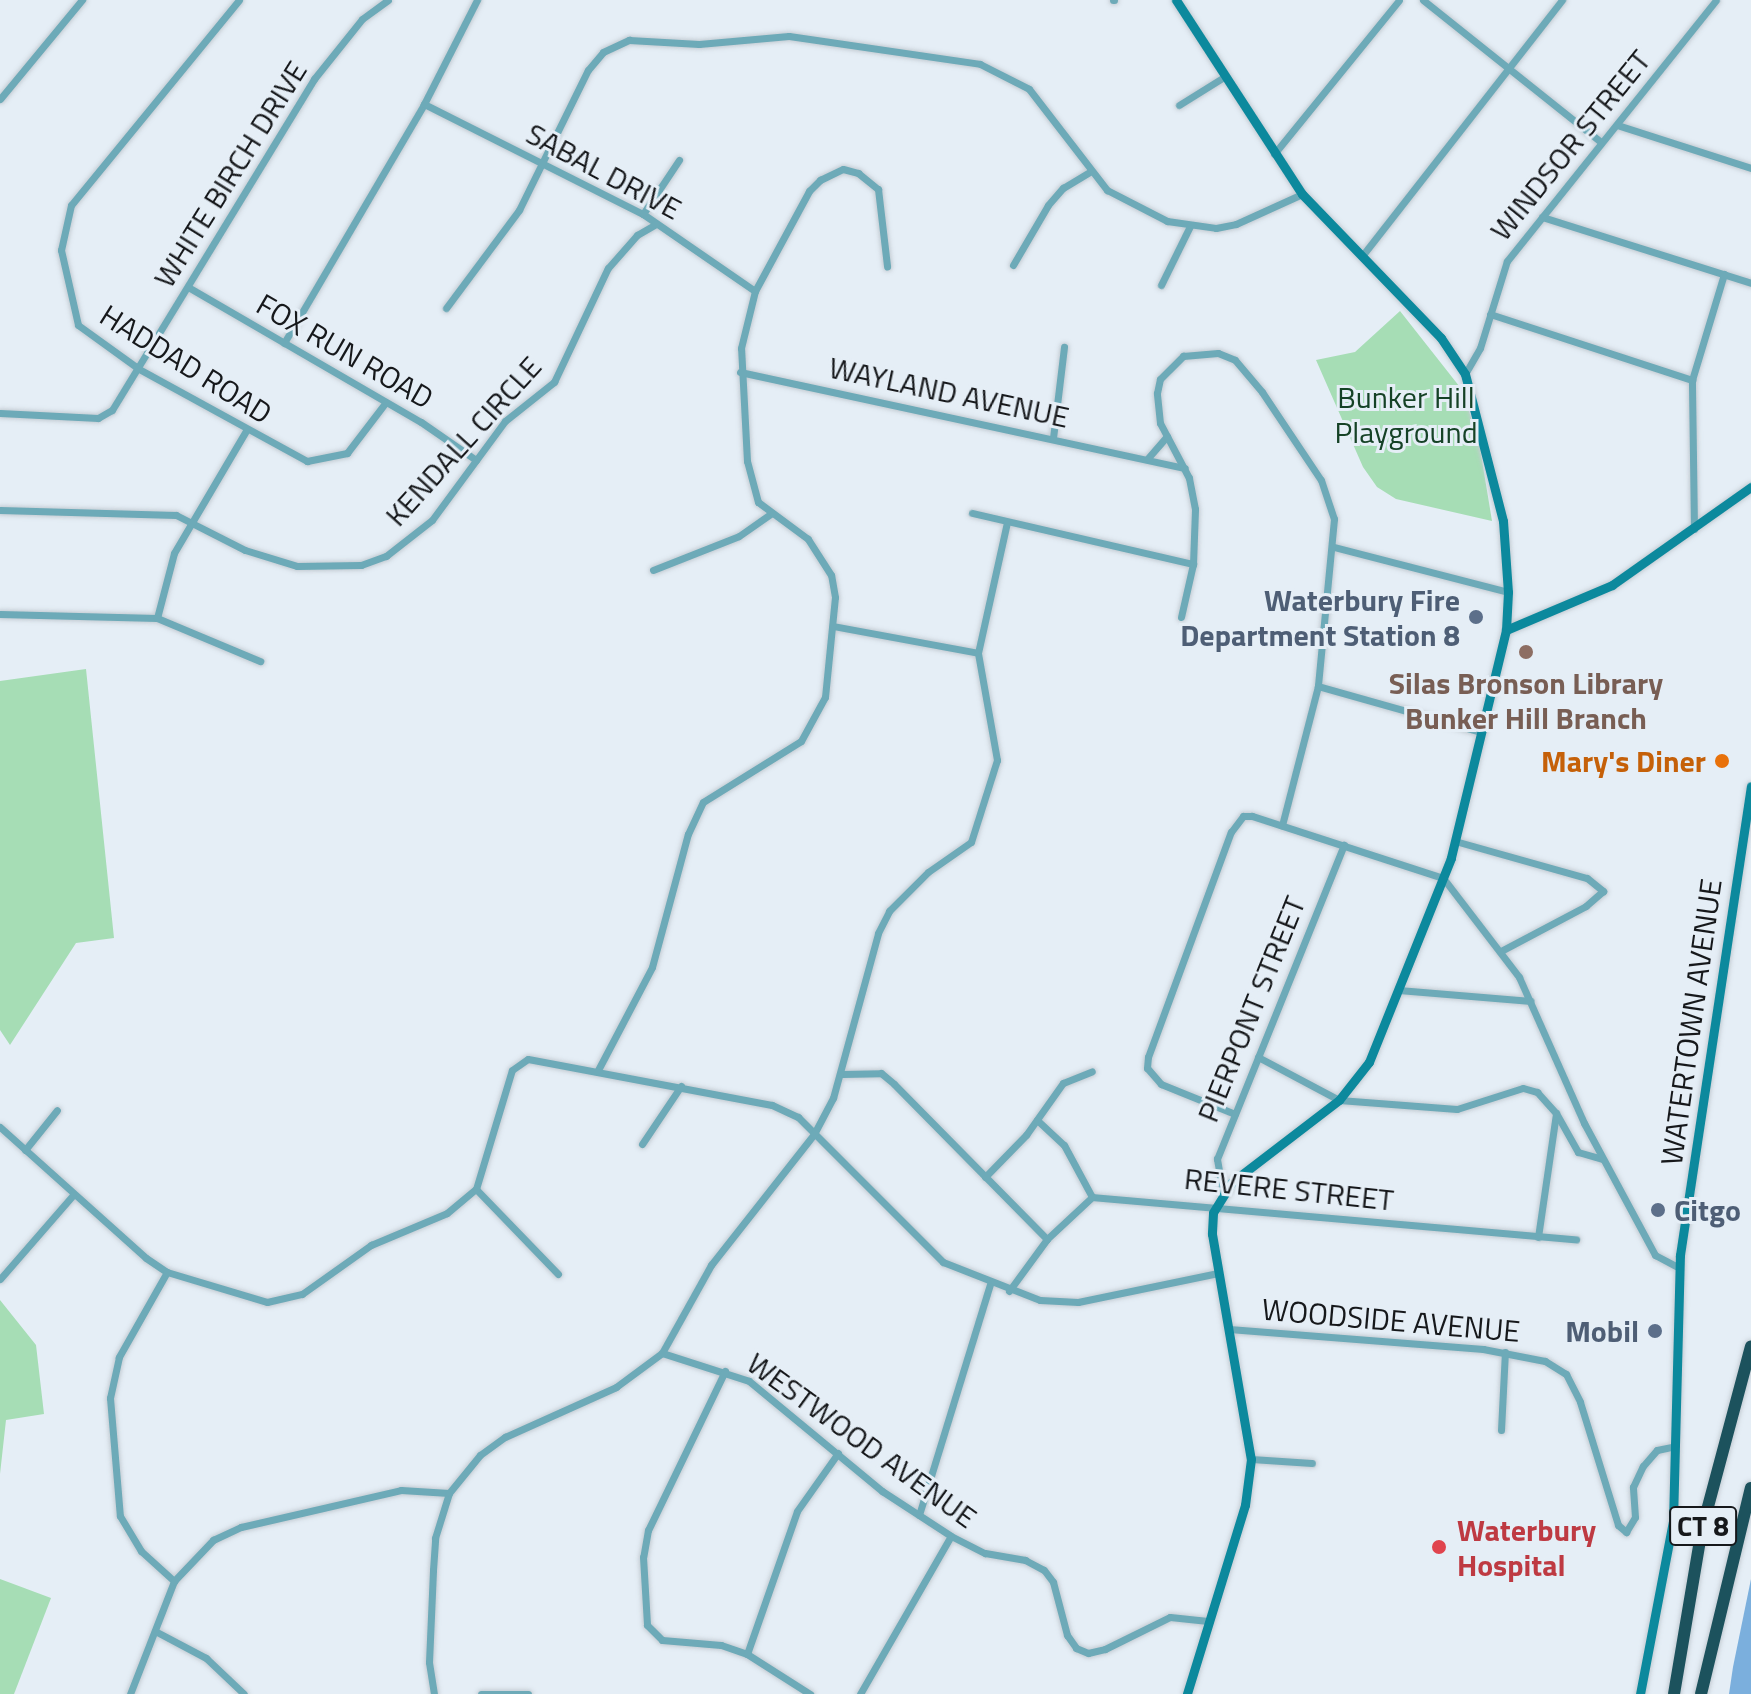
<!DOCTYPE html>
<style>
body{margin:0}
#map{position:relative;width:1751px;height:1694px;overflow:hidden;background:#e5eef6;font-family:"Titillium Web",sans-serif}
div>[style]{position:absolute}
[style*='--x']{left:calc(var(--x)*1px);top:calc(var(--y)*1px);width:calc(var(--w)*1px);rotate:calc(var(--a)*1deg)}
.green>*{inset:0;background:#a6ddb5}
.water>*{inset:0;background:#7bafdd}
.roads{filter:drop-shadow(0 0 2px #c4ccd3) drop-shadow(0 0 2px #c4ccd3)}
.minor>*{height:7px;margin:-3.5px;padding:0 3.5px;transform-origin:3.5px;border-radius:3.5px;background:#6daab8}
.secondary>*{height:9px;margin:-4.5px;padding:0 4.5px;transform-origin:4.5px;border-radius:4.5px;background:#0c899d}
.motorway>*{height:12px;margin:-6px;padding:0 6px;transform-origin:6px;border-radius:6px;background:#1c525d}
.dots>*{width:22px;height:22px;translate:-50% -50%;box-sizing:border-box;border:4px solid #e5eef6;border-radius:50%}
span{translate:-50% -50%;white-space:nowrap;text-align:center;line-height:1.15;-webkit-text-stroke:6px #e5eef6;paint-order:stroke}
.shield-label span{padding:2px 6px;background:#e5eef6;border:2px solid;border-radius:6px;-webkit-text-stroke-width:0}
.shield-label{font-size:28px;color:#16181b;font-weight:700}
.street-label{font-size:30px;color:#16181b}
.park-label{font-size:30px;color:#154226}
.service-label{font-size:30px;color:#4e5e75;font-weight:700}
.right{translate:-100% -50%;text-align:right}
.left{translate:0 -50%;text-align:left}
.education-label{font-size:30px;color:#785e54;font-weight:700}
.food-label{font-size:30px;color:#c56008;font-weight:700}
.health-label{font-size:30px;color:#be3a42;font-weight:700}
</style>
<div id="map">
<div class="green">
<i style="clip-path:polygon(1400px 311px,1463px 391px,1480px 448px,1492px 521px,1396px 499px,1377px 487px,1363px 467px,1316px 360px,1355px 352px)"></i>
<i style="clip-path:polygon(86px 669px,114px 938px,76px 943px,10px 1045px,0 1030px,0 681px)"></i>
<i style="clip-path:polygon(0 1300px,36px 1345px,44px 1414px,6px 1420px,0 1474px)"></i>
<i style="clip-path:polygon(0 1579px,51px 1598px,14px 1694px,0 1694px)"></i>
</div>
<div class="water">
<i style="clip-path:polygon(1751px 1579px,1751px 1694px,1729px 1694px,1733px 1667px)"></i>
</div>
<div class="roads">
<div class="minor">
<i style="--x:239;--y:0;--w:265;--a:129.3"></i>
<i style="--x:71;--y:205;--w:46;--a:102.5"></i>
<i style="--x:61;--y:250;--w:77;--a:77.2"></i>
<i style="--x:78;--y:325;--w:75;--a:35.8"></i>
<i style="--x:139;--y:369;--w:192;--a:28.7"></i>
<i style="--x:307;--y:461;--w:41;--a:-11.3"></i>
<i style="--x:347;--y:453;--w:64;--a:-52.6"></i>
<i style="--x:1113;--y:0;--w:1;--a:0"></i>
<i style="--x:1423;--y:0;--w:228;--a:38.6"></i>
<i style="--x:0;--y:99;--w:129;--a:-50.4"></i>
<i style="--x:424;--y:104;--w:245;--a:26.7"></i>
<i style="--x:643;--y:214;--w:136;--a:34.5"></i>
<i style="--x:1179;--y:105;--w:53;--a:-31.9"></i>
<i style="--x:1617;--y:125;--w:141;--a:17.8"></i>
<i style="--x:1274;--y:154;--w:198;--a:-50.9"></i>
<i style="--x:643;--y:214;--w:65;--a:-56.3"></i>
<i style="--x:1542;--y:217;--w:219;--a:17.5"></i>
<i style="--x:1362;--y:256;--w:325;--a:-52"></i>
<i style="--x:1013;--y:265;--w:69;--a:-59.7"></i>
<i style="--x:1048;--y:205;--w:23;--a:-49"></i>
<i style="--x:1063;--y:188;--w:31;--a:-31"></i>
<i style="--x:1161;--y:285;--w:66;--a:-63.8"></i>
<i style="--x:188;--y:287;--w:269;--a:30.1"></i>
<i style="--x:421;--y:422;--w:67;--a:34.6"></i>
<i style="--x:446;--y:308;--w:122;--a:-53.3"></i>
<i style="--x:519;--y:210;--w:156;--a:-63.8"></i>
<i style="--x:588;--y:70;--w:23;--a:-50"></i>
<i style="--x:603;--y:52;--w:29;--a:-25"></i>
<i style="--x:629;--y:40;--w:70;--a:3.3"></i>
<i style="--x:699;--y:44;--w:90;--a:-5.1"></i>
<i style="--x:789;--y:36;--w:193;--a:8.3"></i>
<i style="--x:980;--y:64;--w:55;--a:27"></i>
<i style="--x:1029;--y:89;--w:128;--a:52.3"></i>
<i style="--x:1107;--y:190;--w:68;--a:27.3"></i>
<i style="--x:1167;--y:221;--w:49;--a:8.1"></i>
<i style="--x:1216;--y:228;--w:20;--a:-11"></i>
<i style="--x:1236;--y:224;--w:72;--a:-24.4"></i>
<i style="--x:1490;--y:314;--w:213;--a:18.1"></i>
<i style="--x:284;--y:343;--w:277;--a:-59.6"></i>
<i style="--x:424;--y:104;--w:117;--a:-63"></i>
<i style="--x:740;--y:372;--w:455;--a:12.2"></i>
<i style="--x:1465;--y:374;--w:30;--a:-60"></i>
<i style="--x:1480;--y:348;--w:91;--a:-72.8"></i>
<i style="--x:1507;--y:261;--w:334;--a:-51.3"></i>
<i style="--x:0;--y:413;--w:98;--a:2.9"></i>
<i style="--x:98;--y:418;--w:16;--a:-30"></i>
<i style="--x:112;--y:410;--w:388;--a:-58.6"></i>
<i style="--x:314;--y:79;--w:77;--a:-51.3"></i>
<i style="--x:362;--y:19;--w:32;--a:-36"></i>
<i style="--x:1053;--y:438;--w:92;--a:-83.1"></i>
<i style="--x:1148;--y:458;--w:29;--a:-49"></i>
<i style="--x:0;--y:510;--w:176;--a:1.6"></i>
<i style="--x:176;--y:515;--w:77;--a:26.9"></i>
<i style="--x:245;--y:550;--w:54;--a:17.1"></i>
<i style="--x:297;--y:566;--w:64;--a:-0.9"></i>
<i style="--x:361;--y:565;--w:27;--a:-20"></i>
<i style="--x:386;--y:556;--w:58;--a:-38"></i>
<i style="--x:432;--y:520;--w:123;--a:-53.6"></i>
<i style="--x:505;--y:421;--w:63;--a:-38.5"></i>
<i style="--x:554;--y:382;--w:126;--a:-64.7"></i>
<i style="--x:608;--y:268;--w:44;--a:-48.7"></i>
<i style="--x:637;--y:235;--w:22;--a:-30"></i>
<i style="--x:972;--y:513;--w:227;--a:13"></i>
<i style="--x:1694;--y:529;--w:149;--a:-90.8"></i>
<i style="--x:1692;--y:380;--w:111;--a:-73.2"></i>
<i style="--x:1334;--y:547;--w:180;--a:14.5"></i>
<i style="--x:653;--y:570;--w:92;--a:-21.6"></i>
<i style="--x:739;--y:536;--w:39;--a:-35"></i>
<i style="--x:0;--y:614;--w:157;--a:1.5"></i>
<i style="--x:157;--y:618;--w:112;--a:22.7"></i>
<i style="--x:1181;--y:617;--w:54;--a:-77.2"></i>
<i style="--x:1193;--y:564;--w:55;--a:-87.9"></i>
<i style="--x:1195;--y:509;--w:32;--a:-101"></i>
<i style="--x:1189;--y:478;--w:62;--a:-117.8"></i>
<i style="--x:1160;--y:423;--w:30;--a:-96"></i>
<i style="--x:1157;--y:393;--w:14;--a:-78"></i>
<i style="--x:1160;--y:379;--w:33;--a:-45"></i>
<i style="--x:1183;--y:356;--w:35;--a:-5"></i>
<i style="--x:1218;--y:353;--w:18;--a:22"></i>
<i style="--x:1235;--y:360;--w:42;--a:49.8"></i>
<i style="--x:1262;--y:392;--w:106;--a:56.2"></i>
<i style="--x:1321;--y:480;--w:41;--a:71.6"></i>
<i style="--x:1334;--y:519;--w:168;--a:95.5"></i>
<i style="--x:1318;--y:686;--w:144;--a:104.5"></i>
<i style="--x:157;--y:618;--w:67;--a:-75.3"></i>
<i style="--x:174;--y:553;--w:142;--a:-59.5"></i>
<i style="--x:833;--y:626;--w:147;--a:10.5"></i>
<i style="--x:1318;--y:686;--w:169;--a:15.8"></i>
<i style="--x:1455;--y:841;--w:137;--a:15.7"></i>
<i style="--x:1587;--y:878;--w:21;--a:39"></i>
<i style="--x:1603;--y:891;--w:23;--a:139"></i>
<i style="--x:1586;--y:906;--w:96;--a:152.1"></i>
<i style="--x:1399;--y:990;--w:132;--a:4.8"></i>
<i style="--x:1258;--y:1057;--w:92;--a:28"></i>
<i style="--x:1339;--y:1100;--w:118;--a:4.4"></i>
<i style="--x:1457;--y:1109;--w:69;--a:-17.7"></i>
<i style="--x:1523;--y:1088;--w:15;--a:16"></i>
<i style="--x:1537;--y:1092;--w:28;--a:48"></i>
<i style="--x:1556;--y:1113;--w:45;--a:60.6"></i>
<i style="--x:1578;--y:1152;--w:25;--a:16"></i>
<i style="--x:598;--y:1070;--w:116;--a:-62.3"></i>
<i style="--x:652;--y:967;--w:138;--a:-74.9"></i>
<i style="--x:688;--y:834;--w:35;--a:-65"></i>
<i style="--x:703;--y:802;--w:115;--a:-31.9"></i>
<i style="--x:801;--y:741;--w:50;--a:-61.4"></i>
<i style="--x:825;--y:697;--w:100;--a:-84.3"></i>
<i style="--x:835;--y:597;--w:22;--a:-100"></i>
<i style="--x:831;--y:575;--w:43;--a:-122.6"></i>
<i style="--x:808;--y:539;--w:62;--a:-143.5"></i>
<i style="--x:758;--y:502;--w:42;--a:-105"></i>
<i style="--x:747;--y:461;--w:113;--a:-93"></i>
<i style="--x:741;--y:348;--w:59;--a:-76.2"></i>
<i style="--x:755;--y:291;--w:114;--a:-61.6"></i>
<i style="--x:809;--y:191;--w:16;--a:-45"></i>
<i style="--x:820;--y:180;--w:25;--a:-26"></i>
<i style="--x:843;--y:169;--w:16;--a:15"></i>
<i style="--x:858;--y:173;--w:26;--a:39"></i>
<i style="--x:878;--y:189;--w:78;--a:83.3"></i>
<i style="--x:842;--y:1074;--w:39;--a:-1"></i>
<i style="--x:881;--y:1073;--w:17;--a:40"></i>
<i style="--x:894;--y:1084;--w:218;--a:45.4"></i>
<i style="--x:1235;--y:1114;--w:80;--a:-157.9"></i>
<i style="--x:1161;--y:1084;--w:21;--a:-131"></i>
<i style="--x:1147;--y:1068;--w:11;--a:-85"></i>
<i style="--x:1148;--y:1057;--w:240;--a:-69.8"></i>
<i style="--x:1231;--y:832;--w:20;--a:-53"></i>
<i style="--x:1243;--y:816;--w:9;--a:0"></i>
<i style="--x:1252;--y:816;--w:201;--a:18"></i>
<i style="--x:1443;--y:878;--w:125;--a:52.5"></i>
<i style="--x:1519;--y:977;--w:160;--a:66"></i>
<i style="--x:1584;--y:1123;--w:150;--a:61.7"></i>
<i style="--x:1655;--y:1255;--w:27;--a:28"></i>
<i style="--x:1037;--y:1120;--w:37;--a:43"></i>
<i style="--x:1064;--y:1145;--w:59;--a:61.7"></i>
<i style="--x:1092;--y:1197;--w:486;--a:5"></i>
<i style="--x:0;--y:1127;--w:196;--a:41.9"></i>
<i style="--x:146;--y:1258;--w:25;--a:34"></i>
<i style="--x:167;--y:1272;--w:104;--a:16.7"></i>
<i style="--x:267;--y:1302;--w:36;--a:-13"></i>
<i style="--x:302;--y:1294;--w:85;--a:-35.4"></i>
<i style="--x:371;--y:1245;--w:82;--a:-22.8"></i>
<i style="--x:447;--y:1213;--w:38;--a:-40"></i>
<i style="--x:642;--y:1144;--w:70;--a:-56.1"></i>
<i style="--x:25;--y:1150;--w:51;--a:-51.3"></i>
<i style="--x:985;--y:1177;--w:59;--a:-45.7"></i>
<i style="--x:1026;--y:1135;--w:64;--a:-54.6"></i>
<i style="--x:1063;--y:1083;--w:31;--a:-22"></i>
<i style="--x:1223;--y:1193;--w:35;--a:-100"></i>
<i style="--x:1217;--y:1159;--w:339;--a:-68"></i>
<i style="--x:1538;--y:1237;--w:125;--a:-81.7"></i>
<i style="--x:167;--y:1272;--w:98;--a:119.5"></i>
<i style="--x:119;--y:1357;--w:42;--a:102.4"></i>
<i style="--x:110;--y:1398;--w:118;--a:85.2"></i>
<i style="--x:120;--y:1516;--w:41;--a:59"></i>
<i style="--x:141;--y:1551;--w:45;--a:42.3"></i>
<i style="--x:558;--y:1274;--w:118;--a:-134"></i>
<i style="--x:476;--y:1189;--w:124;--a:-73.2"></i>
<i style="--x:512;--y:1070;--w:19;--a:-35"></i>
<i style="--x:528;--y:1059;--w:248;--a:10.7"></i>
<i style="--x:772;--y:1105;--w:29;--a:25"></i>
<i style="--x:798;--y:1117;--w:205;--a:45"></i>
<i style="--x:943;--y:1262;--w:104;--a:21.4"></i>
<i style="--x:1040;--y:1300;--w:38;--a:3"></i>
<i style="--x:1078;--y:1302;--w:143;--a:-11.7"></i>
<i style="--x:0;--y:1279;--w:111;--a:-49"></i>
<i style="--x:1009;--y:1291;--w:64;--a:-53.8"></i>
<i style="--x:1047;--y:1239;--w:62;--a:-43"></i>
<i style="--x:1229;--y:1329;--w:255;--a:4.5"></i>
<i style="--x:1483;--y:1349;--w:63;--a:11"></i>
<i style="--x:1545;--y:1361;--w:25;--a:32"></i>
<i style="--x:1566;--y:1374;--w:31;--a:63"></i>
<i style="--x:1580;--y:1402;--w:129;--a:72.8"></i>
<i style="--x:1618;--y:1525;--w:11;--a:41"></i>
<i style="--x:1626;--y:1532;--w:17;--a:-59"></i>
<i style="--x:1635;--y:1517;--w:30;--a:-94"></i>
<i style="--x:1633;--y:1487;--w:23;--a:-65"></i>
<i style="--x:1643;--y:1466;--w:21;--a:-49"></i>
<i style="--x:1657;--y:1450;--w:19;--a:-12"></i>
<i style="--x:662;--y:1353;--w:91;--a:17.8"></i>
<i style="--x:749;--y:1381;--w:173;--a:39.6"></i>
<i style="--x:882;--y:1491;--w:82;--a:33.1"></i>
<i style="--x:951;--y:1536;--w:38;--a:27"></i>
<i style="--x:985;--y:1553;--w:41;--a:9.9"></i>
<i style="--x:1025;--y:1560;--w:21;--a:28"></i>
<i style="--x:1044;--y:1570;--w:15;--a:53"></i>
<i style="--x:1053;--y:1582;--w:55;--a:75.2"></i>
<i style="--x:1067;--y:1635;--w:16;--a:55"></i>
<i style="--x:1076;--y:1648;--w:13;--a:23"></i>
<i style="--x:1088;--y:1653;--w:17;--a:-13"></i>
<i style="--x:1105;--y:1649;--w:72;--a:-26.2"></i>
<i style="--x:1170;--y:1617;--w:38;--a:6"></i>
<i style="--x:725;--y:1371;--w:177;--a:115.8"></i>
<i style="--x:648;--y:1530;--w:27;--a:100"></i>
<i style="--x:643;--y:1557;--w:68;--a:86.6"></i>
<i style="--x:647;--y:1625;--w:21;--a:45"></i>
<i style="--x:662;--y:1640;--w:59;--a:4.8"></i>
<i style="--x:721;--y:1645;--w:28;--a:19"></i>
<i style="--x:747;--y:1654;--w:75;--a:32.4"></i>
<i style="--x:1501;--y:1430;--w:78;--a:-87.1"></i>
<i style="--x:1251;--y:1459;--w:61;--a:3.8"></i>
<i style="--x:919;--y:1515;--w:242;--a:-72.9"></i>
<i style="--x:155;--y:1631;--w:58;--a:27.9"></i>
<i style="--x:206;--y:1658;--w:52;--a:43.5"></i>
<i style="--x:747;--y:1654;--w:151;--a:-70.7"></i>
<i style="--x:797;--y:1511;--w:71;--a:-54.7"></i>
<i style="--x:130;--y:1694;--w:121;--a:-68.7"></i>
<i style="--x:174;--y:1581;--w:57;--a:-46.4"></i>
<i style="--x:213;--y:1540;--w:31;--a:-25"></i>
<i style="--x:241;--y:1527;--w:164;--a:-13"></i>
<i style="--x:401;--y:1490;--w:48;--a:3.6"></i>
<i style="--x:434;--y:1694;--w:32;--a:-99"></i>
<i style="--x:429;--y:1662;--w:92;--a:-87.5"></i>
<i style="--x:433;--y:1570;--w:32;--a:-86"></i>
<i style="--x:435;--y:1538;--w:47;--a:-72.7"></i>
<i style="--x:449;--y:1493;--w:49;--a:-50.8"></i>
<i style="--x:480;--y:1455;--w:31;--a:-36"></i>
<i style="--x:505;--y:1437;--w:122;--a:-24.2"></i>
<i style="--x:616;--y:1387;--w:57;--a:-36.5"></i>
<i style="--x:662;--y:1353;--w:101;--a:-60.9"></i>
<i style="--x:711;--y:1265;--w:167;--a:-51.8"></i>
<i style="--x:814;--y:1134;--w:41;--a:-62.2"></i>
<i style="--x:833;--y:1098;--w:171;--a:-74.7"></i>
<i style="--x:878;--y:933;--w:25;--a:-63"></i>
<i style="--x:889;--y:911;--w:55;--a:-45"></i>
<i style="--x:928;--y:872;--w:52;--a:-34.9"></i>
<i style="--x:971;--y:842;--w:86;--a:-72.4"></i>
<i style="--x:997;--y:760;--w:109;--a:-100.1"></i>
<i style="--x:978;--y:653;--w:134;--a:-77.5"></i>
<i style="--x:481;--y:1694;--w:47;--a:0"></i>
<i style="--x:860;--y:1694;--w:182;--a:-60.1"></i>
</div>
<div class="secondary">
<i style="--x:1176;--y:0;--w:231;--a:57"></i>
<i style="--x:1302;--y:194;--w:200;--a:46"></i>
<i style="--x:1441;--y:338;--w:43;--a:56.3"></i>
<i style="--x:1465;--y:374;--w:152;--a:75.5"></i>
<i style="--x:1503;--y:521;--w:71;--a:86"></i>
<i style="--x:1508;--y:592;--w:38;--a:93"></i>
<i style="--x:1506;--y:630;--w:235;--a:103.6"></i>
<i style="--x:1451;--y:858;--w:220;--a:111.9"></i>
<i style="--x:1369;--y:1062;--w:48;--a:128.3"></i>
<i style="--x:1339;--y:1100;--w:135;--a:142.5"></i>
<i style="--x:1232;--y:1182;--w:36;--a:122"></i>
<i style="--x:1213;--y:1213;--w:21;--a:93"></i>
<i style="--x:1212;--y:1234;--w:228;--a:80.2"></i>
<i style="--x:1251;--y:1459;--w:46;--a:97.4"></i>
<i style="--x:1245;--y:1505;--w:198;--a:107.1"></i>
<i style="--x:1506;--y:630;--w:115;--a:-23"></i>
<i style="--x:1612;--y:585;--w:170;--a:-35.2"></i>
<i style="--x:1640;--y:1694;--w:176;--a:-79.2"></i>
<i style="--x:1673;--y:1521;--w:266;--a:-88.5"></i>
<i style="--x:1680;--y:1255;--w:474;--a:-81.4"></i>
</div>
<div class="motorway">
<i style="--x:1674;--y:1694;--w:167;--a:-80.4"></i>
<i style="--x:1702;--y:1529;--w:189;--a:-75"></i>
<i style="--x:1701;--y:1694;--w:212;--a:-76.4"></i>
</div>
</div>
<div class="dots">
<i style="left:1476px;top:617px;background:#5c6f8a"></i>
<i style="left:1526px;top:652px;background:#8d6e63"></i>
<i style="left:1722px;top:761px;background:#e8710a"></i>
<i style="left:1658px;top:1210px;background:#5c6f8a"></i>
<i style="left:1655px;top:1331px;background:#5c6f8a"></i>
<i style="left:1439px;top:1547px;background:#e0444e"></i>
</div>
<div class="shield-label">
<span style="left:1703px;top:1526px">CT 8</span>
</div>
<div class="street-label">
<span style="left:1570px;top:145px;rotate:-51deg">WINDSOR STREET</span>
<span style="left:604px;top:171px;rotate:28deg">SABAL DRIVE</span>
<span style="left:230px;top:174px;rotate:-58deg">WHITE BIRCH DRIVE</span>
<span style="left:345px;top:351px;rotate:30deg">FOX RUN ROAD</span>
<span style="left:186px;top:364px;rotate:32deg">HADDAD ROAD</span>
<span style="left:949px;top:392px;rotate:12deg">WAYLAND AVENUE</span>
<span style="left:463px;top:441px;rotate:-48deg">KENDALL CIRCLE</span>
<span style="left:1251px;top:1009px;rotate:-68deg">PIERPONT STREET</span>
<span style="left:1691px;top:1022px;rotate:-82deg">WATERTOWN AVENUE</span>
<span style="left:1289px;top:1189px;rotate:6deg">REVERE STREET</span>
<span style="left:1391px;top:1320px;rotate:5deg">WOODSIDE AVENUE</span>
<span style="left:862px;top:1440px;rotate:36deg">WESTWOOD AVENUE</span>
</div>
<div class="park-label">
<span style="left:1406px;top:414px">Bunker Hill<br>Playground</span>
</div>
<div class="service-label">
<span class="right" style="left:1460px;top:617px">Waterbury Fire<br>Department Station 8</span>
<span class="left" style="left:1674px;top:1210px">Citgo</span>
<span class="right" style="left:1639px;top:1331px">Mobil</span>
</div>
<div class="education-label">
<span style="left:1526px;top:700px">Silas Bronson Library<br>Bunker Hill Branch</span>
</div>
<div class="food-label">
<span class="right" style="left:1706px;top:761px">Mary's Diner</span>
</div>
<div class="health-label">
<span class="left" style="left:1457px;top:1547px">Waterbury<br>Hospital</span>
</div>
</div>
